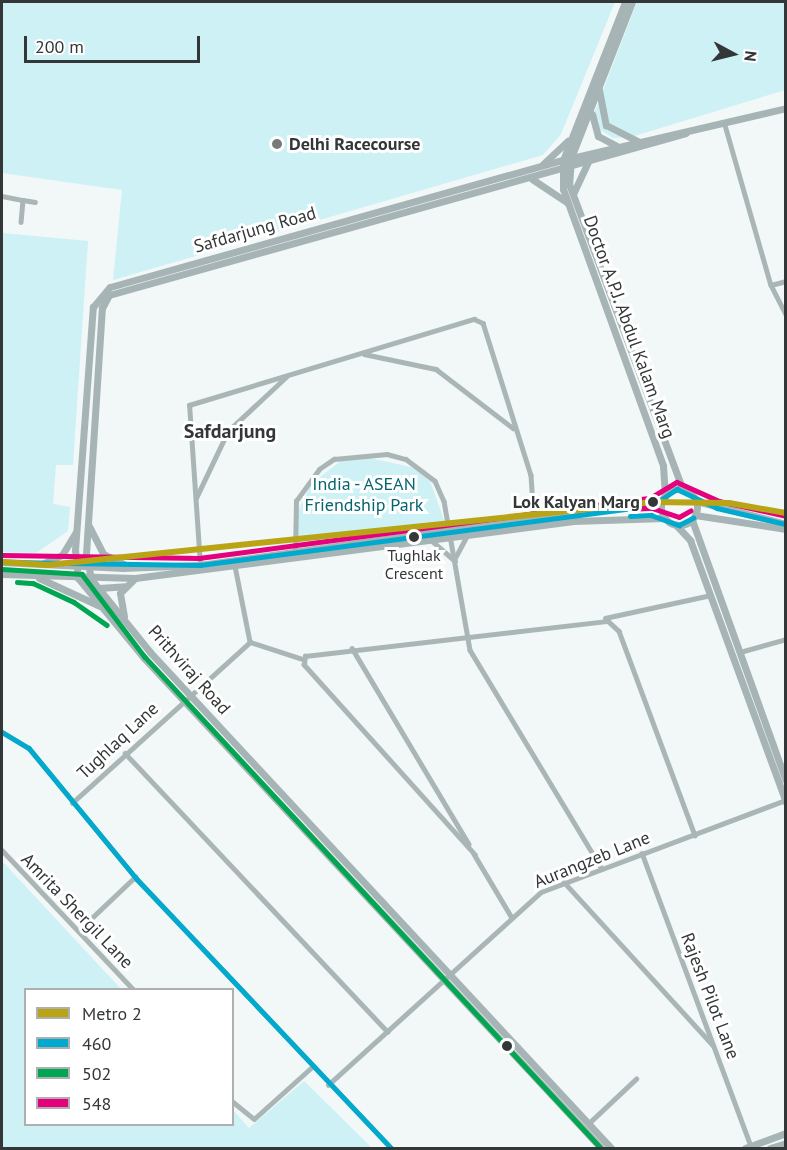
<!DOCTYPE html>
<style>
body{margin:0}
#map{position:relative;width:787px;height:1150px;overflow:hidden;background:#f2f7f7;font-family:"PT Sans",sans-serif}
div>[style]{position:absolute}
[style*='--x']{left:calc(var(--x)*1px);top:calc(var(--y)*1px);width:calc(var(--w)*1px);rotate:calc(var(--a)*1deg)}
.green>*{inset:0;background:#cdf1f5}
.minor>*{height:4.5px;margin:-2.25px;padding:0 2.25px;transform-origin:2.25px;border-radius:2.25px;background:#aab6b6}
.secondary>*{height:7px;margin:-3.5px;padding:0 3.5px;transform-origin:3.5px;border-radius:3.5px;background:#a7b4b5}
.secondary>.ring{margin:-3.5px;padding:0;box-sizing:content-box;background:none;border:7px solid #a7b4b5;border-radius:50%}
.bus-1>*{height:4.5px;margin:-2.25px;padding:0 2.25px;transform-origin:2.25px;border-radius:2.25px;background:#00a9ce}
.bus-2>*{height:4.5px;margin:-2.25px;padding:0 2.25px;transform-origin:2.25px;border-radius:2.25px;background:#00a651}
.bus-3>*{height:4.5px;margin:-2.25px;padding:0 2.25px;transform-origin:2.25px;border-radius:2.25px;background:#e5007d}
.metro-1>*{height:6px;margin:-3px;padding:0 3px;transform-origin:3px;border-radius:3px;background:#b8a414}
.dots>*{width:16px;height:16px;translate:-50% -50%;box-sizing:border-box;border:3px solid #fff;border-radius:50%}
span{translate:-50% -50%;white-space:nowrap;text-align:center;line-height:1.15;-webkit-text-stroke:6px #fff;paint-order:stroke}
.bus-label{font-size:16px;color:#343738}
.poi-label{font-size:18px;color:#343738;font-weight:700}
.left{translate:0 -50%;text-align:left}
.street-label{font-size:18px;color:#343738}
.park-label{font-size:18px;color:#06646c}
.stop-label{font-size:18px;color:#343738;font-weight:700}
.right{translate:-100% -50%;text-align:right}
.neighbourhood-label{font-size:20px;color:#343738;font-weight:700}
.frame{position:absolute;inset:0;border:3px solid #343738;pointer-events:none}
.legend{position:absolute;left:24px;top:988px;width:210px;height:138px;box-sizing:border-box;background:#fff;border:2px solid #aeafaf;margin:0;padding:8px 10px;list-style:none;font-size:18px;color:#343738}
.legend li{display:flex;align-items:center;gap:12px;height:30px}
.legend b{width:30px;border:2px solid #aeafaf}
.north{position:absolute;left:703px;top:24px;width:60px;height:60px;-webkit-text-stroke:4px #fff;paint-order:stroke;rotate:97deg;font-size:16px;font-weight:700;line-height:24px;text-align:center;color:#343738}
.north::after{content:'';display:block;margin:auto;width:21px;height:27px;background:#343738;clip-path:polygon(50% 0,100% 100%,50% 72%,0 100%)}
.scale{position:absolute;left:24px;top:36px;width:176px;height:27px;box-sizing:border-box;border:3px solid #343738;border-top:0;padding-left:8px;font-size:18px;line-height:21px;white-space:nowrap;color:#343738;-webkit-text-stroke:4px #fff;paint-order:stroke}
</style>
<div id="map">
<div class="green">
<i style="clip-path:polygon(2px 2px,615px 2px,561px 134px,543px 155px,113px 280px,122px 190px,2px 173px)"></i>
<i style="clip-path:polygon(637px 2px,785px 2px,785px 90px,631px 137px,613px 138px,599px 129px,595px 111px)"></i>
<i style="clip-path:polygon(2px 233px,88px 241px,73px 465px,56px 465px,53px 504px,70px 507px,68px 531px,36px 553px,2px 552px)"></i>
<i style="clip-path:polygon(361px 456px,415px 468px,430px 481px,446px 526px,297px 544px,296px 516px,311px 484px,341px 461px)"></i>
<i style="clip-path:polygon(2px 861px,121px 989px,26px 990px,26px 1124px,232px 1124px,233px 1110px,249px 1128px,304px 1081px,372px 1148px,2px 1148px)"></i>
</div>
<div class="minor">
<i style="--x:725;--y:125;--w:166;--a:74"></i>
<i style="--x:771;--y:285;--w:33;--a:63"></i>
<i style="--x:2;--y:196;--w:21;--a:11"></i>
<i style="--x:23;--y:200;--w:22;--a:95"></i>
<i style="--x:23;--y:200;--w:12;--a:9"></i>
<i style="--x:771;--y:285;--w:16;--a:-15"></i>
<i style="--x:364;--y:354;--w:74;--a:11.8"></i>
<i style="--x:436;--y:369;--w:97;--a:37.5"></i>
<i style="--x:196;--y:498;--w:74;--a:-64.5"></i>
<i style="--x:228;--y:431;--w:79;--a:-43"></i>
<i style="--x:431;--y:540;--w:32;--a:41"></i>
<i style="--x:295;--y:553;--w:52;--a:-88.9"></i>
<i style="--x:296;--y:501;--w:39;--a:-54"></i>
<i style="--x:319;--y:469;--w:18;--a:-34"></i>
<i style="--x:334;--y:459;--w:53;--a:-5.4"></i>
<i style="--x:387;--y:454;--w:20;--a:15"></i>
<i style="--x:406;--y:459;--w:36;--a:37"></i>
<i style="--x:435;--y:481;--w:22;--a:66"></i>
<i style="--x:444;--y:501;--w:151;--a:80.1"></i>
<i style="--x:470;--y:650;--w:253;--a:58.9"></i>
<i style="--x:455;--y:558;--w:26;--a:-62"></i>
<i style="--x:200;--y:565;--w:160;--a:-93.9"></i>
<i style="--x:189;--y:405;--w:298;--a:-16.8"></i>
<i style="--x:474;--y:319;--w:10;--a:24"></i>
<i style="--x:483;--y:323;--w:159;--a:72.5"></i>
<i style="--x:531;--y:475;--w:46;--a:86.3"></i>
<i style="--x:235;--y:566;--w:77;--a:78.8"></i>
<i style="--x:605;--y:618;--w:108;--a:-12.2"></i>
<i style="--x:352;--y:648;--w:228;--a:59.2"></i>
<i style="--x:740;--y:652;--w:48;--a:-15.8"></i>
<i style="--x:2;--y:732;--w:31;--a:31"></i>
<i style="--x:29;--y:748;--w:170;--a:50.5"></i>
<i style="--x:137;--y:879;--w:370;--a:46.6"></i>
<i style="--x:125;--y:753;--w:383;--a:46.7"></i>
<i style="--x:72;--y:803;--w:240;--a:-42.1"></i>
<i style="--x:250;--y:642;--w:56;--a:17.8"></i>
<i style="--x:2;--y:850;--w:192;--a:46.7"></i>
<i style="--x:642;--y:853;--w:315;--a:69.6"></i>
<i style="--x:474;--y:854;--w:72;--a:59.2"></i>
<i style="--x:475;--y:855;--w:256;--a:-132"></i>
<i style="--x:304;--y:665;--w:9;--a:-84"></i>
<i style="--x:305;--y:656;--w:305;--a:-6.6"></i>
<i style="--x:608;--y:621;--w:15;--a:42"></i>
<i style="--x:619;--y:631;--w:218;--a:69.6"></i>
<i style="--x:564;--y:882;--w:221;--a:47.6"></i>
<i style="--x:78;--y:931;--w:79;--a:-43.5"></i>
<i style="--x:328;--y:1085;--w:287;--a:-42.2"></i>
<i style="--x:541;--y:892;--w:262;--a:-20.6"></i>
<i style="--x:232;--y:1101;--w:28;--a:39"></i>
<i style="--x:254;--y:1119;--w:78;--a:-41.9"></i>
<i style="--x:588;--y:1124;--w:66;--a:-43.2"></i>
</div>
<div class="secondary">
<i style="--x:625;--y:2;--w:170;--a:111.4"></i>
<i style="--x:563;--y:160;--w:29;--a:90"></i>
<i style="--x:563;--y:189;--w:294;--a:70.1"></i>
<i style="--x:663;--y:466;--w:30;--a:86"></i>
<i style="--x:632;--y:2;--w:168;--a:111.4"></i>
<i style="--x:571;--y:158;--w:26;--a:94"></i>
<i style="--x:569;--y:184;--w:327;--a:69.6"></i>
<i style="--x:599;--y:90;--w:36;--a:79"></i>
<i style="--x:606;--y:125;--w:36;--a:27"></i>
<i style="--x:592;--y:114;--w:23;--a:75"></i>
<i style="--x:598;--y:136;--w:21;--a:28"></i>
<i style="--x:543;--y:164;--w:34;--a:-43"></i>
<i style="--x:532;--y:179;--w:43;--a:33.7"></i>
<i style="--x:573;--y:194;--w:35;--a:-65"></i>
<i class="ring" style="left:661px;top:489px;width:29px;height:29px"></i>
<i style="--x:696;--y:501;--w:93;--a:14.3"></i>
<i style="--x:695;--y:515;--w:92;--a:8.7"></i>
<i style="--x:692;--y:520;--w:277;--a:70.2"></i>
<i style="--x:676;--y:525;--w:21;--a:47"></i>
<i style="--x:690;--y:540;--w:280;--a:69.9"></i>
<i style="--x:89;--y:526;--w:31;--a:63"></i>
<i style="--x:103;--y:554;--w:25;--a:26"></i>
<i style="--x:2;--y:562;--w:121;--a:2.8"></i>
<i style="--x:123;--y:568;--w:77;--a:-2.2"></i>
<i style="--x:200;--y:565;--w:468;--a:-8"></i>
<i style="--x:44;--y:563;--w:20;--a:-24"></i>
<i style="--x:62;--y:555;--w:26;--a:-59"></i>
<i style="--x:2;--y:574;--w:133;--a:1.7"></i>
<i style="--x:135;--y:578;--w:442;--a:-7.4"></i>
<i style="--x:573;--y:521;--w:92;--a:-1.9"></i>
<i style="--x:39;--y:578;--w:67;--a:24.7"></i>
<i style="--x:99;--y:588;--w:26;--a:-4"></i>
<i style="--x:124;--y:616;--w:23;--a:-100"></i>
<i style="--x:120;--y:593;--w:21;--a:-45"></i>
<i style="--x:601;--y:1148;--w:670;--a:-133"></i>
<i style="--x:144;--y:658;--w:104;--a:-129.5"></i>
<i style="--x:78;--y:578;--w:28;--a:-96"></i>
<i style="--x:75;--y:550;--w:244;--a:-85.8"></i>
<i style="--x:93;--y:307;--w:26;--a:-50"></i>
<i style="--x:110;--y:287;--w:470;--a:-15.7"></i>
<i style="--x:563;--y:160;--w:229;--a:-13.1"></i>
<i style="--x:611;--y:1148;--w:677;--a:-132.91"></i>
<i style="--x:150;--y:652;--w:94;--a:-128.9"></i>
<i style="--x:91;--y:579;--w:25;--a:-101"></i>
<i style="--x:86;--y:554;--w:247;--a:-86.3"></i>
<i style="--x:102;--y:308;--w:15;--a:-62"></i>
<i style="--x:109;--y:295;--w:599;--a:-15.68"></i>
<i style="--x:745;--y:1148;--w:44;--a:-20.1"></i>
<i style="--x:770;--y:1148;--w:17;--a:-17"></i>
</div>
<div class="bus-1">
<i style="--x:630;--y:516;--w:21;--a:-3"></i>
<i style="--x:651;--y:515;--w:30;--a:20"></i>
<i style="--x:679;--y:525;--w:16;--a:-27"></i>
<i style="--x:2;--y:562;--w:198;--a:0.9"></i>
<i style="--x:200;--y:565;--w:457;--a:-7.5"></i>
<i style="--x:653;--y:505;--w:29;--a:-34"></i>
<i style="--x:677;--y:489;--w:44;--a:25.4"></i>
<i style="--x:717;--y:508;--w:71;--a:13.1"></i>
<i style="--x:2;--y:732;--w:31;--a:31"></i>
<i style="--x:29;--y:748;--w:170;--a:50.5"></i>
<i style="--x:137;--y:879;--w:370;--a:46.6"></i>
</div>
<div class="bus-2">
<i style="--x:2;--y:569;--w:80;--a:3.6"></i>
<i style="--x:82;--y:574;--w:104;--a:52.8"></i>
<i style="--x:145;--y:657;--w:670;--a:47.12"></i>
<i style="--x:17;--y:582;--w:16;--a:4"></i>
<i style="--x:33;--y:583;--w:45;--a:24.9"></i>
<i style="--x:74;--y:602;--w:40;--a:34.9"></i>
</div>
<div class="bus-3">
<i style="--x:630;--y:509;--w:22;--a:-3"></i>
<i style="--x:652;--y:508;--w:28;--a:18"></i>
<i style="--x:679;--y:517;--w:13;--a:-29"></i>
<i style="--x:2;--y:555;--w:197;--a:0.9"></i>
<i style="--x:199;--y:558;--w:455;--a:-7.6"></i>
<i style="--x:650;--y:498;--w:31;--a:-31"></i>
<i style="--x:677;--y:482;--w:46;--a:24.3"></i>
<i style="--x:719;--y:501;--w:69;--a:12.6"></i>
</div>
<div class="metro-1">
<i style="--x:2;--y:562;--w:46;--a:3.7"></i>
<i style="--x:48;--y:565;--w:608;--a:-5.94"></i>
<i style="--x:653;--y:502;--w:76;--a:0.8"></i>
<i style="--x:729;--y:503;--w:58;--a:10"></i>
</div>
<div class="dots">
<i style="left:277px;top:144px;background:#767a7b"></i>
<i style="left:653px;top:502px;background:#343738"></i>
<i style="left:414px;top:537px;background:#343738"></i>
<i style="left:507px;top:1046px;background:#343738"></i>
</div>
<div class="bus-label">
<span style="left:414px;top:564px">Tughlak<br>Crescent</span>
</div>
<div class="poi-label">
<span class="left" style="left:289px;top:144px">Delhi Racecourse</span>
</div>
<div class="street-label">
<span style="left:255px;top:230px;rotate:-16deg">Safdarjung Road</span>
<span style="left:629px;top:327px;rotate:70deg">Doctor A.P.J. Abdul Kalam Marg</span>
<span style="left:189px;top:670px;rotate:48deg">Prithviraj Road</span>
<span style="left:118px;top:741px;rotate:-43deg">Tughlaq Lane</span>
<span style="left:592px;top:860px;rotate:-22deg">Aurangzeb Lane</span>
<span style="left:77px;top:911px;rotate:46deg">Amrita Shergil Lane</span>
<span style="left:710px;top:996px;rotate:69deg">Rajesh Pilot Lane</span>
</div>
<div class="park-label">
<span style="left:364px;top:495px">India - ASEAN<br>Friendship Park</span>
</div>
<div class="stop-label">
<span class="right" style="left:640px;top:502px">Lok Kalyan Marg</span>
</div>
<div class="neighbourhood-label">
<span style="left:230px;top:431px">Safdarjung</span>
</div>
<div class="frame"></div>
<ul class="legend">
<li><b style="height:8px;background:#b8a414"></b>Metro 2</li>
<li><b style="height:8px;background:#00a9ce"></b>460</li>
<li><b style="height:8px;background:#00a651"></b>502</li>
<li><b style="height:8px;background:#e5007d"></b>548</li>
</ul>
<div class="north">N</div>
<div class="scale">200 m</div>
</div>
